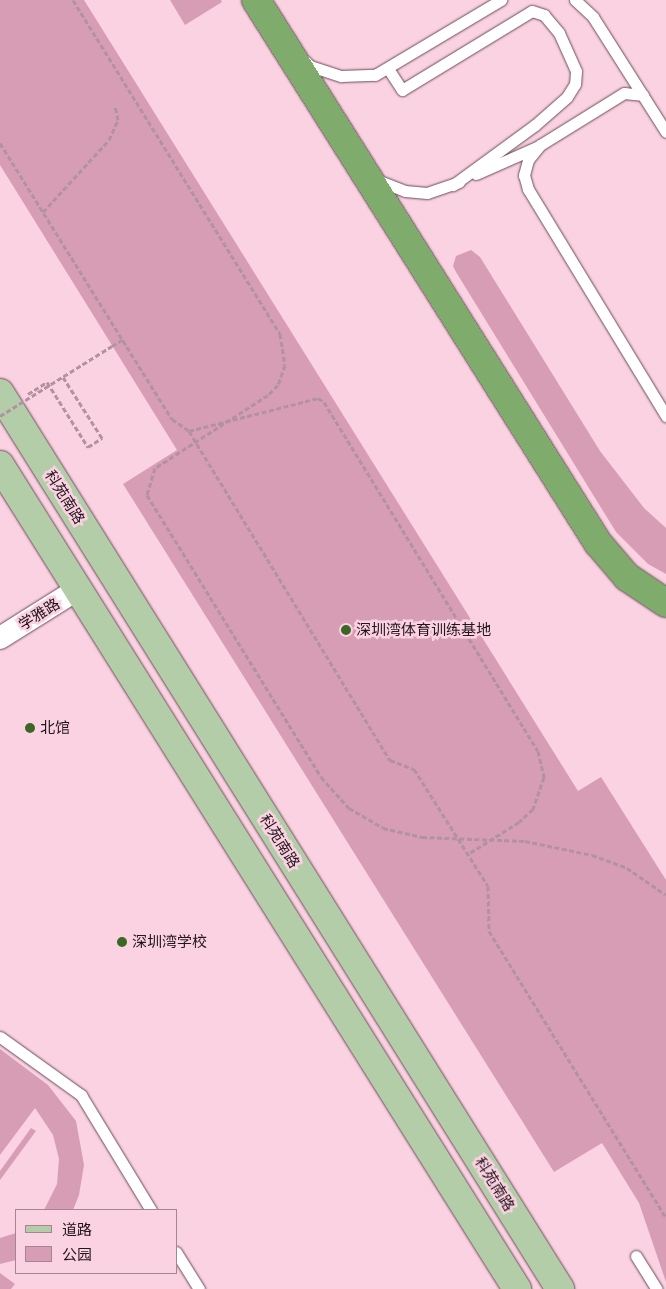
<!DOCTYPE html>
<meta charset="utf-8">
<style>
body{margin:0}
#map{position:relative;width:666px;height:1289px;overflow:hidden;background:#fad2e2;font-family:Merriweather,"Noto Sans SC",serif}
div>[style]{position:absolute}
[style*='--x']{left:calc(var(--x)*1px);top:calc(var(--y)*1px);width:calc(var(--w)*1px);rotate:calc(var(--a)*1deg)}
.green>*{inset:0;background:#d79db5}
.path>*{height:3px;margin-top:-1.5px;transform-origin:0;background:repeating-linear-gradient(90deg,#b2929f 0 5px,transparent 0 7.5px)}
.roads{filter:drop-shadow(0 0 1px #6c4b59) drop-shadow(0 0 1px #6c4b59)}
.lane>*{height:11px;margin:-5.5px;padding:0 5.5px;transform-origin:5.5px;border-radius:5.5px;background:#fff}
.street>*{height:22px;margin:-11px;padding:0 11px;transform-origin:11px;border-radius:11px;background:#fff}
.primary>*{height:28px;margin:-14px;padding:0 14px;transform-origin:14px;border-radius:14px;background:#b2cda7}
.highway>*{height:28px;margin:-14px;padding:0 14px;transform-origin:14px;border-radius:14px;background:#7fab6d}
.path-bridge>*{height:3px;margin-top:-1.5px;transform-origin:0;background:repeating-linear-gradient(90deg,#b2929f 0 5px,transparent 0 7.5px)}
.dots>*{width:14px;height:14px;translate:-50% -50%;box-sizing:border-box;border:2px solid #fad2e2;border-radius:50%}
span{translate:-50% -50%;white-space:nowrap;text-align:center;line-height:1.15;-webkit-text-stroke:5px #fad2e2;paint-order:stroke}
.street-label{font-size:15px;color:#23151b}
.poi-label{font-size:15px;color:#23151b}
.left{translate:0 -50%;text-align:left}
.legend{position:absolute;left:15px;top:1209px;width:162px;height:65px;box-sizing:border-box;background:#fad2e2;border:1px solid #a48692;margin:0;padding:6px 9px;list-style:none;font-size:15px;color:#23151b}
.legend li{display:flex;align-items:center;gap:10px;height:25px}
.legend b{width:25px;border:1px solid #a48692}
</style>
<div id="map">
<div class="green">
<i style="clip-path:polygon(0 0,84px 0,578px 791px,601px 777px,666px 880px,666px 1282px,639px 1203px,602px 1143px,554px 1172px,123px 484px,177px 450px,0 165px)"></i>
<i style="clip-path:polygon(170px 0,221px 0,222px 2px,185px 25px)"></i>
<i style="clip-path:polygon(471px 250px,480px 257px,600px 451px,644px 508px,666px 528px,666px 574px,648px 564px,616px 532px,456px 272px,453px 266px,456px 256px)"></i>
<i style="clip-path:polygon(0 1049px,48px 1085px,76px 1121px,84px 1165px,79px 1195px,73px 1210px,44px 1210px,57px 1184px,59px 1159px,53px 1135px,35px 1108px,0 1155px)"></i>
<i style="clip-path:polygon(31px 1128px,36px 1131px,0 1180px,0 1171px)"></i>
<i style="clip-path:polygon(16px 1233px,16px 1260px,0 1264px,0 1238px)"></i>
<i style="clip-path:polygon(0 1273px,15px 1284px,11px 1289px,0 1289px)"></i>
</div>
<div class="path">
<i style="--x:73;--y:0;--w:393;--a:58.2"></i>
<i style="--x:0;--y:143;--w:325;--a:58.1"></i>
<i style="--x:172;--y:419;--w:21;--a:35"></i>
<i style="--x:189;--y:431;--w:386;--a:58.6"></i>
<i style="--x:390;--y:760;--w:26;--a:21"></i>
<i style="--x:414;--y:769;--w:138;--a:57.7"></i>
<i style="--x:488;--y:886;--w:45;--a:88.7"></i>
<i style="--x:489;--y:931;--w:337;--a:58.3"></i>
<i style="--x:43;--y:212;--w:98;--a:-47.5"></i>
<i style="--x:109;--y:140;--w:22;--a:-66"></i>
<i style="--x:118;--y:120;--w:14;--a:-102"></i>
<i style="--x:112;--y:346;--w:12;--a:-31"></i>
<i style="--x:28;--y:394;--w:22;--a:-32"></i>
<i style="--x:47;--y:382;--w:77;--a:57.8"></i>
<i style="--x:88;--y:447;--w:17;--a:-33"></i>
<i style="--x:102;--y:438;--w:72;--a:-122.6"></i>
<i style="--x:189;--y:431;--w:133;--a:-14.3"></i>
<i style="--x:318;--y:398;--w:7;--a:34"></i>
<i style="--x:324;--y:402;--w:409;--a:58.5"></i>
<i style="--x:538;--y:751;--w:27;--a:77"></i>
<i style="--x:544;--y:777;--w:34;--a:109"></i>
<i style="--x:533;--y:809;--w:19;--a:137"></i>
<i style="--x:519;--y:822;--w:60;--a:147.9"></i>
</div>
<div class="roads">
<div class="lane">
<i style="--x:575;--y:0;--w:25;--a:43"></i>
<i style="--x:593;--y:17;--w:136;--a:57.6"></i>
<i style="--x:304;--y:60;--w:8;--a:45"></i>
<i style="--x:310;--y:66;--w:33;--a:18"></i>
<i style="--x:341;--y:76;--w:34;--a:-2"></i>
<i style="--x:375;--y:75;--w:147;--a:-30.8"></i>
<i style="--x:389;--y:70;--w:24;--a:57"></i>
<i style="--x:402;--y:90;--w:152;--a:-31.3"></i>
<i style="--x:532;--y:11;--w:13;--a:18"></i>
<i style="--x:544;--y:15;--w:23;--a:50"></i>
<i style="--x:559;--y:33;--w:42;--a:65.9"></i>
<i style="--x:576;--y:71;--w:13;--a:94"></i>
<i style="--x:575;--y:84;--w:15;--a:122"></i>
<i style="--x:567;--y:97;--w:43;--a:138.8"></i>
<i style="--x:535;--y:125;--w:102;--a:143.8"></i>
<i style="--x:643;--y:95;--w:19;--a:-174"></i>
<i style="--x:624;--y:93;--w:99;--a:148.2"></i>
<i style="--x:540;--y:145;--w:19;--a:129"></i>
<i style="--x:528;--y:160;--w:16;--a:105"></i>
<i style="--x:524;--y:175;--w:15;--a:74"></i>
<i style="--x:528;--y:189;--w:266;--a:58.7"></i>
<i style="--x:476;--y:174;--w:67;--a:-23.9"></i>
<i style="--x:374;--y:179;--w:33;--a:21"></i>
<i style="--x:405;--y:191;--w:22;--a:5"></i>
<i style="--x:427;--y:193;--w:34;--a:-19"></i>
<i style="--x:0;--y:1037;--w:100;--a:35.6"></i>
<i style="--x:81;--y:1095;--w:135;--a:58.7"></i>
<i style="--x:176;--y:1252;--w:44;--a:58.1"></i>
<i style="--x:636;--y:1256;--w:39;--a:58"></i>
</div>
<div class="street">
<i style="--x:0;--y:638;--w:92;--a:-32.1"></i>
</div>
<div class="primary">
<i style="--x:0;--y:393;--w:1057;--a:57.99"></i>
<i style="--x:0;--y:465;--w:973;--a:57.89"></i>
</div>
<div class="highway">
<i style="--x:256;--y:0;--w:642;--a:57.8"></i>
<i style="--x:598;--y:543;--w:45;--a:49.5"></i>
<i style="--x:627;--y:577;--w:47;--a:33.7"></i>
</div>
</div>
<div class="path-bridge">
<i style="--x:280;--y:334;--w:31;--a:81"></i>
<i style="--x:285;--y:365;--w:21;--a:109"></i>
<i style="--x:278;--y:385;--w:14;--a:135"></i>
<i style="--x:268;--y:395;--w:135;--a:147.1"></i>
<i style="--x:155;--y:468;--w:28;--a:107"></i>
<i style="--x:147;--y:495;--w:331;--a:58.3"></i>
<i style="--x:321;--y:777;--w:42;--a:47.9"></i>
<i style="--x:349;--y:808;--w:39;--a:30"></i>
<i style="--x:383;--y:828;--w:40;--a:13"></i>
<i style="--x:422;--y:837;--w:103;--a:2.2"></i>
<i style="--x:525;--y:841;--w:68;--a:11.8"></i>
<i style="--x:592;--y:855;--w:37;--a:20"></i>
<i style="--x:627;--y:868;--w:47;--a:34.7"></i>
<i style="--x:0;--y:416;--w:132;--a:-32"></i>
</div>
<div class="dots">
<i style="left:346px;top:630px;background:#3a6725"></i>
<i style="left:30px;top:728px;background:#3a6725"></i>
<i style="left:122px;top:942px;background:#3a6725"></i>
</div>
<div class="street-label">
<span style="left:65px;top:497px;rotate:58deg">科苑南路</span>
<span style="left:39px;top:614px;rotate:-32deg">学雅路</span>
<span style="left:280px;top:841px;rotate:58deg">科苑南路</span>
<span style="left:495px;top:1184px;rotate:58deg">科苑南路</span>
</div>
<div class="poi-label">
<span class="left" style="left:356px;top:630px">深圳湾体育训练基地</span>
<span class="left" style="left:40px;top:728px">北馆</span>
<span class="left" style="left:132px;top:942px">深圳湾学校</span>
</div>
<ul class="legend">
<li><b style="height:6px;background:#b2cda7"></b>道路</li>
<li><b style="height:14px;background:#d79db5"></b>公园</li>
</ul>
</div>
